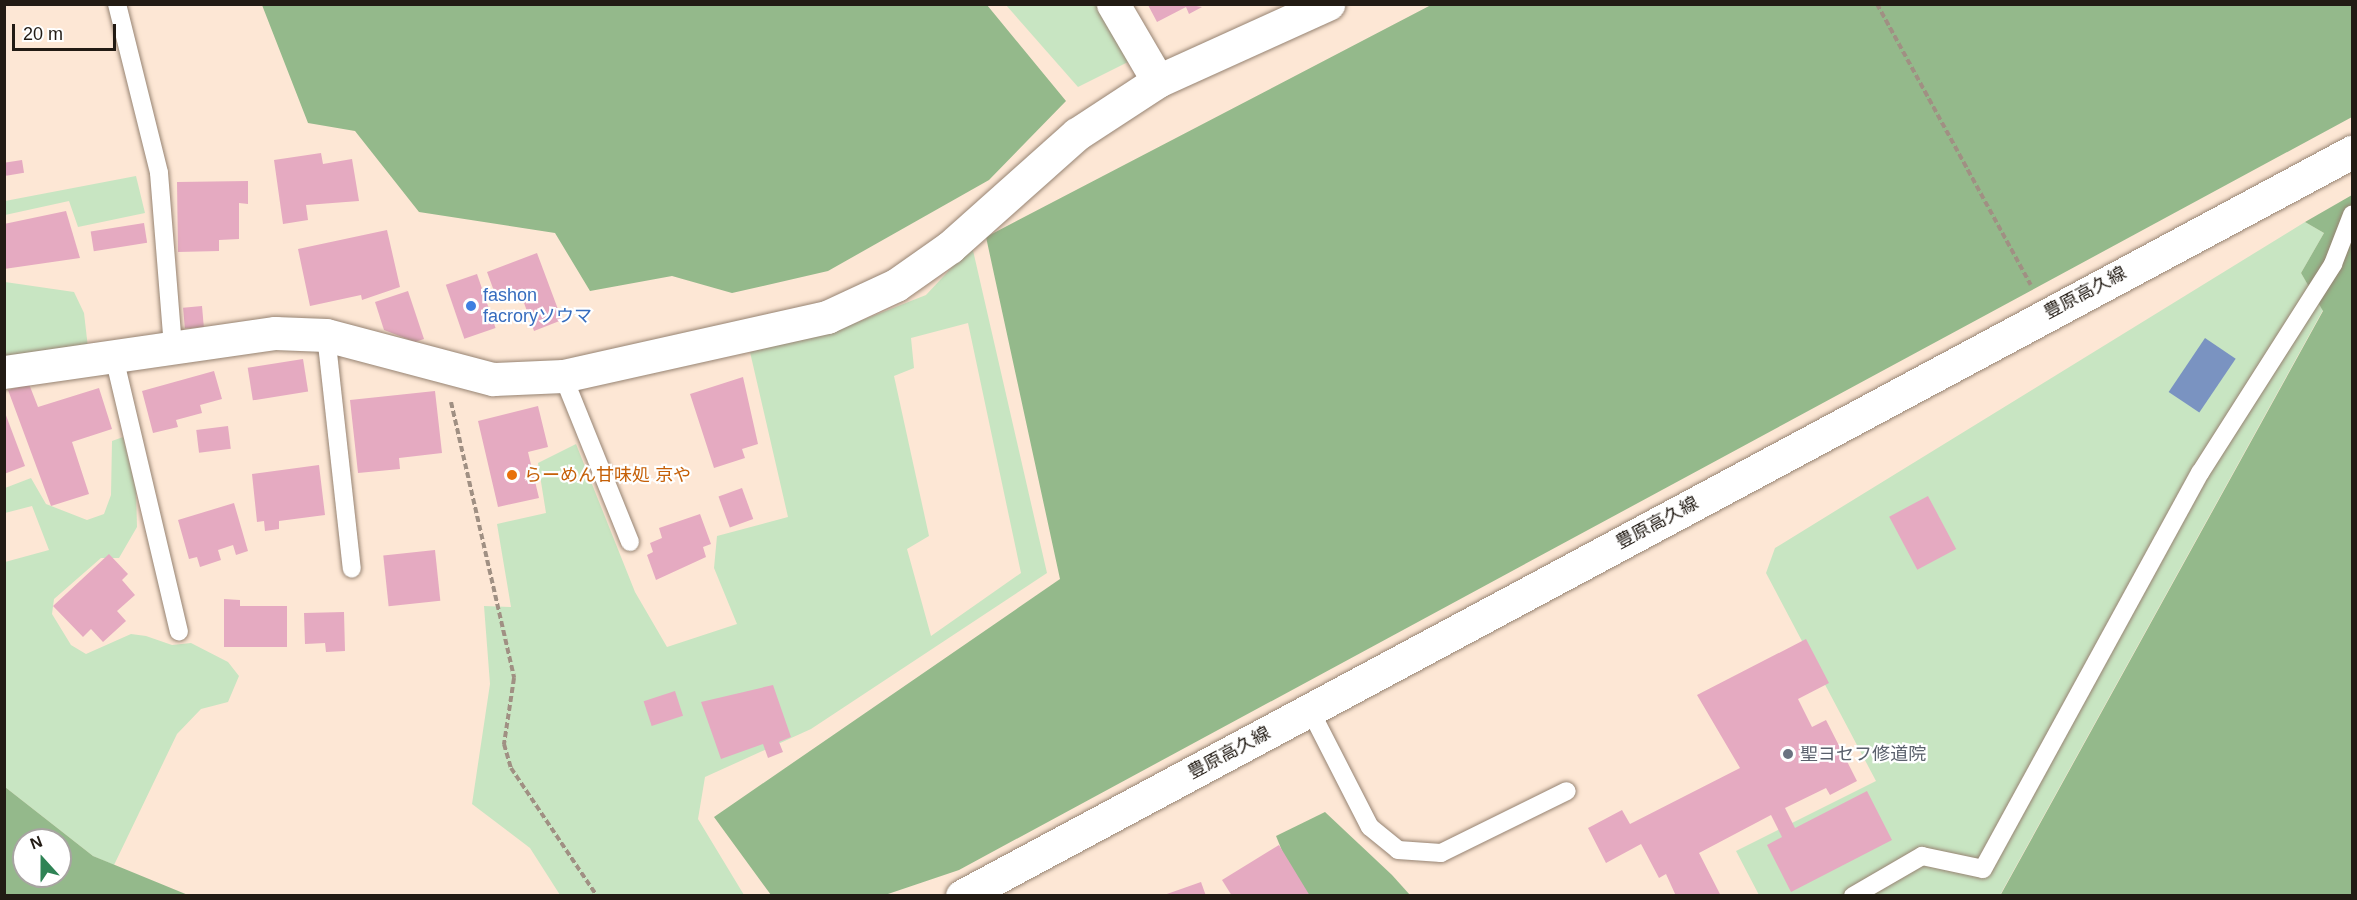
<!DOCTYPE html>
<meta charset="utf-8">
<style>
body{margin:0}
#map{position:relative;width:2357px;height:900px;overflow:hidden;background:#fde7d5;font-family:Helvetica,"Noto Sans JP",sans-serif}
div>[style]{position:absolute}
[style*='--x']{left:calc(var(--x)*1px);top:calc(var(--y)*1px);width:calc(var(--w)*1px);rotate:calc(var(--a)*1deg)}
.green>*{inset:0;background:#c8e5c2}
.forest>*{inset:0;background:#94b98b}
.water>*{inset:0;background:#7a93c1;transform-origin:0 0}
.building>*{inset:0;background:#e5aac1;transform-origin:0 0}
.path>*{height:4px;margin-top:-2px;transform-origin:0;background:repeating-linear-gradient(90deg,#a09083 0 6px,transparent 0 9px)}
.roads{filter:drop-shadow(0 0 2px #968372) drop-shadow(0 0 2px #968372)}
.lane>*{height:18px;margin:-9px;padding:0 9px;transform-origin:9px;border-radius:9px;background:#fff}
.street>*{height:33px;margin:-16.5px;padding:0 16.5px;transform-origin:16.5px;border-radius:16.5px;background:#fff}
.secondary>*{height:33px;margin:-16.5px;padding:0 16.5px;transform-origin:16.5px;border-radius:16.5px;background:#fff}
.dots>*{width:16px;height:16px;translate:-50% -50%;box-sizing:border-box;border:3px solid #fff;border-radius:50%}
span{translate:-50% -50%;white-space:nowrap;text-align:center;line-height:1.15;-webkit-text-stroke:4.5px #fff;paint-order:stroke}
.street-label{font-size:18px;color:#221b14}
.shop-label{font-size:18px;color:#366cbe}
.left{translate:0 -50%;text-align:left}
.food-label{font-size:18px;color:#c56008}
.worship-label{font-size:18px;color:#5b616d}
.frame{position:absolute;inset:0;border:6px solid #221b14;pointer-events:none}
.north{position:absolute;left:12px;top:828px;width:60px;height:60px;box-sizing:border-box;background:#fff;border:2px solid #a7a4a1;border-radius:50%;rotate:339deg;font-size:16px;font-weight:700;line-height:24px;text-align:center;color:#221b14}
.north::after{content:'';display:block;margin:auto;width:21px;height:27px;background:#2f8355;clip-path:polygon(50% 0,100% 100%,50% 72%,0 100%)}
.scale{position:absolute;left:12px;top:24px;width:104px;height:27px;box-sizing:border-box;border:3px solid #221b14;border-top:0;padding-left:8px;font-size:18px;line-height:21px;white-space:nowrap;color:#221b14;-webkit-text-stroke:4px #fff;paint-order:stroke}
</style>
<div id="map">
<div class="green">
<i style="clip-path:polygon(1006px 5px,1096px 5px,1130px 61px,1078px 87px)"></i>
<i style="clip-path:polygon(136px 176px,145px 213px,78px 227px,69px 201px,5px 215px,5px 201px)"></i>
<i style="clip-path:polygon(2305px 222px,2324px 233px,2301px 273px,2323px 310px,2000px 895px,1759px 895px,1736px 851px,1876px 781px,1766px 573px,1775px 548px)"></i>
<i style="clip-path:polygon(evenodd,972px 246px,1047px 573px,811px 729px,705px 777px,698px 819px,744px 895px,560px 895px,530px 848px,472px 804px,490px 684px,484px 606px,511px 607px,497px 524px,546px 513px,538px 463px,576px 444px,635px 592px,667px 647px,737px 624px,714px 568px,717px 536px,788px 517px,750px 352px,840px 329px,926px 295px,972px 246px,968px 323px,1021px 573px,931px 636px,907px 549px,929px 536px,894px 376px,914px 368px,911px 338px,968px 323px)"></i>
<i style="clip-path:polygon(5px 282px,74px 292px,84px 313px,88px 348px,5px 359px)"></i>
<i style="clip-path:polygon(123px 437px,136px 490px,137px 527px,119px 558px,101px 558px,54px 599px,52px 614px,71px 645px,86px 654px,131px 634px,146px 636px,172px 645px,191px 643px,228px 662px,239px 676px,228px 702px,201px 709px,177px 734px,114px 865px,93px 856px,5px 787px,5px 562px,49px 550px,32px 506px,5px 513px,5px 488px,31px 478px,46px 504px,87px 520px,104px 514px,111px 495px,112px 441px)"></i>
</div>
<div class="forest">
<i style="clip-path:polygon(262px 5px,987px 5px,1066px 101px,989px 180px,828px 271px,732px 293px,672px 276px,590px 291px,555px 233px,419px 212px,355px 131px,308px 123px)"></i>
<i style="clip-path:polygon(1431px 5px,2352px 5px,2352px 117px,959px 870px,885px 895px,771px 895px,714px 817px,1060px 579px,986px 237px)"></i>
<i style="clip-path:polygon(2352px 195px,2352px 895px,2000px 896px,2323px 311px,2301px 273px,2324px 233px,2305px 222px)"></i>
<i style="clip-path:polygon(evenodd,5px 787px,93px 856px,188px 895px,5px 895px,5px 787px,24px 840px,60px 840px,60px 876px,24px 876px,24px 840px)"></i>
<i style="clip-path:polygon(1325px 812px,1392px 875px,1410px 895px,1300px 895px,1276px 836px)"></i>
</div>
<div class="water">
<i style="left:2205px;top:338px;width:37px;height:65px;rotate:34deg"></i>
</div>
<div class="building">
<i style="clip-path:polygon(1185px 4px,1202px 7px,1189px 14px,1186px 7px,1157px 22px,1148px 5px)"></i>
<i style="clip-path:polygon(321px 153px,323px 164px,352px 159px,359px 201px,306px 205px,308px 220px,283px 224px,274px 160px)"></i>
<i style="left:22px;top:160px;width:13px;height:18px;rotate:81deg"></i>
<i style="clip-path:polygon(248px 181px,248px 204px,239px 203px,239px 239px,219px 240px,219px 251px,178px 252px,177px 182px)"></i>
<i style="clip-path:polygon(66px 211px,80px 258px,4px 269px,4px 224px)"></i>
<i style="left:144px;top:223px;width:20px;height:54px;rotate:81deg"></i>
<i style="clip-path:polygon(387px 230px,400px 287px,362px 300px,361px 295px,310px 306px,298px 249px)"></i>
<i style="clip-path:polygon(537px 253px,562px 320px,534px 331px,523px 300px,498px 302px,487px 272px)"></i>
<i style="left:477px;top:274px;width:57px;height:33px;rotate:71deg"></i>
<i style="clip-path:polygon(408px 291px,424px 339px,415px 342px,384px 330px,375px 302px)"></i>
<i style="left:202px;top:306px;width:21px;height:19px;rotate:85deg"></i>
<i style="left:303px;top:359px;width:33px;height:56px;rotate:81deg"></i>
<i style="clip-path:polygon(214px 371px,222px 399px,200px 405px,202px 413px,176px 420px,178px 427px,153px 433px,142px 391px)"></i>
<i style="clip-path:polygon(743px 377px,758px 444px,742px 449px,745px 458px,714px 468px,690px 394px)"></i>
<i style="clip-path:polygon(29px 384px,38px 407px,99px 388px,112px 429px,72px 442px,89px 494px,51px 506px,8px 390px)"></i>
<i style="clip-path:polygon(435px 391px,442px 453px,399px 458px,400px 469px,358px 473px,350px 400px)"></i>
<i style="clip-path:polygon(538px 406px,548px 447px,528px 452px,539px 498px,498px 507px,478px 421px)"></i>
<i style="clip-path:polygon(4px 410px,25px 466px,4px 474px)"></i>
<i style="left:228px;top:426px;width:23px;height:32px;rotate:83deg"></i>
<i style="clip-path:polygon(319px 465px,325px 515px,279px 521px,279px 529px,265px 531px,264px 521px,257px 522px,252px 474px)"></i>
<i style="left:742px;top:488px;width:33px;height:25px;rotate:70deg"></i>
<i style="left:1928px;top:496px;width:60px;height:44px;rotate:62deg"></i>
<i style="clip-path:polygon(234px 503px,248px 551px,236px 555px,233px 545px,218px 550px,221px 560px,200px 567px,197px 557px,189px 559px,178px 520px)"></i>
<i style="clip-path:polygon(700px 514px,711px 544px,703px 547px,706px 557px,656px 580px,647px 555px,653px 552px,650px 543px,662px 538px,659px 528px)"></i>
<i style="left:435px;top:550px;width:51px;height:52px;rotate:84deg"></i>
<i style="clip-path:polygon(109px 554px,128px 574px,122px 580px,135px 595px,117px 611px,126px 621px,103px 642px,91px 629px,83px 637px,53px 606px)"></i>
<i style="clip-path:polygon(224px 599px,240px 600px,240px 606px,287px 606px,287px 647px,224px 647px)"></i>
<i style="clip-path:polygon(344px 612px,345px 651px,326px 652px,325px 643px,305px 644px,304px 613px)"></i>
<i style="clip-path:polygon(1806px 639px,1829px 683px,1798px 699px,1812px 727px,1826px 720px,1857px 781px,1830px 795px,1826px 788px,1785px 808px,1795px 828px,1867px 791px,1892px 840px,1791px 892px,1767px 845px,1782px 837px,1771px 815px,1699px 853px,1721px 896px,1676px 896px,1666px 874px,1659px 878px,1641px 844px,1606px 863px,1588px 828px,1622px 810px,1630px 824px,1740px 768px,1697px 695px)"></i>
<i style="clip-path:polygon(773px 685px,791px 737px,779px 742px,783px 752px,768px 758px,763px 744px,721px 759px,701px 702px)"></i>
<i style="left:675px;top:691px;width:26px;height:33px;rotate:72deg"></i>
<i style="clip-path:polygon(1279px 845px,1310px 896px,1232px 896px,1222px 880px)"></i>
<i style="clip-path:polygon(1201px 882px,1206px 896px,1164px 896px,1164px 895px)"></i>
</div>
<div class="path">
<i style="--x:1877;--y:4;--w:320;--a:61.3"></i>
<i style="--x:451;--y:402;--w:283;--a:77.1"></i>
<i style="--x:514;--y:678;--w:67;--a:98.6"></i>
<i style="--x:504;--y:744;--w:25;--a:74"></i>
<i style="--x:511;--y:768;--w:154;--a:56.1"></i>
</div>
<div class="roads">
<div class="lane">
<i style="--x:117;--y:4;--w:174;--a:76"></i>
<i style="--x:159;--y:173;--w:174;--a:85.4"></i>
<i style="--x:326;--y:335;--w:235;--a:83.7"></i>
<i style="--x:114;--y:357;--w:282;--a:76.7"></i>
<i style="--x:563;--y:376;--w:179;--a:68"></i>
<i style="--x:1310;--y:710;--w:131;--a:62.9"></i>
<i style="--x:1370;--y:827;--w:36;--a:39"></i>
<i style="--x:1398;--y:850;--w:43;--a:4"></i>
<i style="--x:1441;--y:853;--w:140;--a:-26.2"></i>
<i style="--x:1853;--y:896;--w:80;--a:-30.1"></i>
<i style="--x:1922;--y:856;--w:62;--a:12"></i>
<i style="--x:1983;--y:869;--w:452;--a:-61.3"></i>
<i style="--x:2200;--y:473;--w:248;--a:-57.5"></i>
<i style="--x:2333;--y:264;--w:53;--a:-68.8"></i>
</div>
<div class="street">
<i style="--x:1113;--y:4;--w:89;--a:59.7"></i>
<i style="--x:4;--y:372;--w:274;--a:-8.2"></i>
<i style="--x:275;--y:333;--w:51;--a:2.2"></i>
<i style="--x:326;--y:335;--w:173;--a:14.8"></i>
<i style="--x:493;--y:379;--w:70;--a:-2.5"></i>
<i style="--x:563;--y:376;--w:271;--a:-12.6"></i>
<i style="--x:827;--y:317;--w:76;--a:-24.9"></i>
<i style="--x:896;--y:285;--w:66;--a:-35.1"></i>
<i style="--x:950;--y:247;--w:170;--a:-41.7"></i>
<i style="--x:1077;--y:134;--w:97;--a:-33.2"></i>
<i style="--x:1158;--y:81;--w:187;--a:-24.4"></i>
</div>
<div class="secondary">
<i style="--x:962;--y:896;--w:1577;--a:-28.16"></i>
</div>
</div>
<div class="dots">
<i style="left:471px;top:306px;background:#3f7fe0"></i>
<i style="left:512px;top:475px;background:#e8710a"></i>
<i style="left:1788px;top:754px;background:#6b7280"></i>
</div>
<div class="street-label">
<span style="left:2085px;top:293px;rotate:-28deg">豊原高久線</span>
<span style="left:1657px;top:523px;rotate:-28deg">豊原高久線</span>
<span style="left:1229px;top:753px;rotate:-28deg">豊原高久線</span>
</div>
<div class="shop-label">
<span class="left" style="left:483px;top:306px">fashon<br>facroryソウマ</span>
</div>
<div class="food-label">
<span class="left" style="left:524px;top:475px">らーめん甘味処 京や</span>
</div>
<div class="worship-label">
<span class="left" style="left:1800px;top:754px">聖ヨセフ修道院</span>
</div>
<div class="frame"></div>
<div class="north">N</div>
<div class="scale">20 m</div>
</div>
